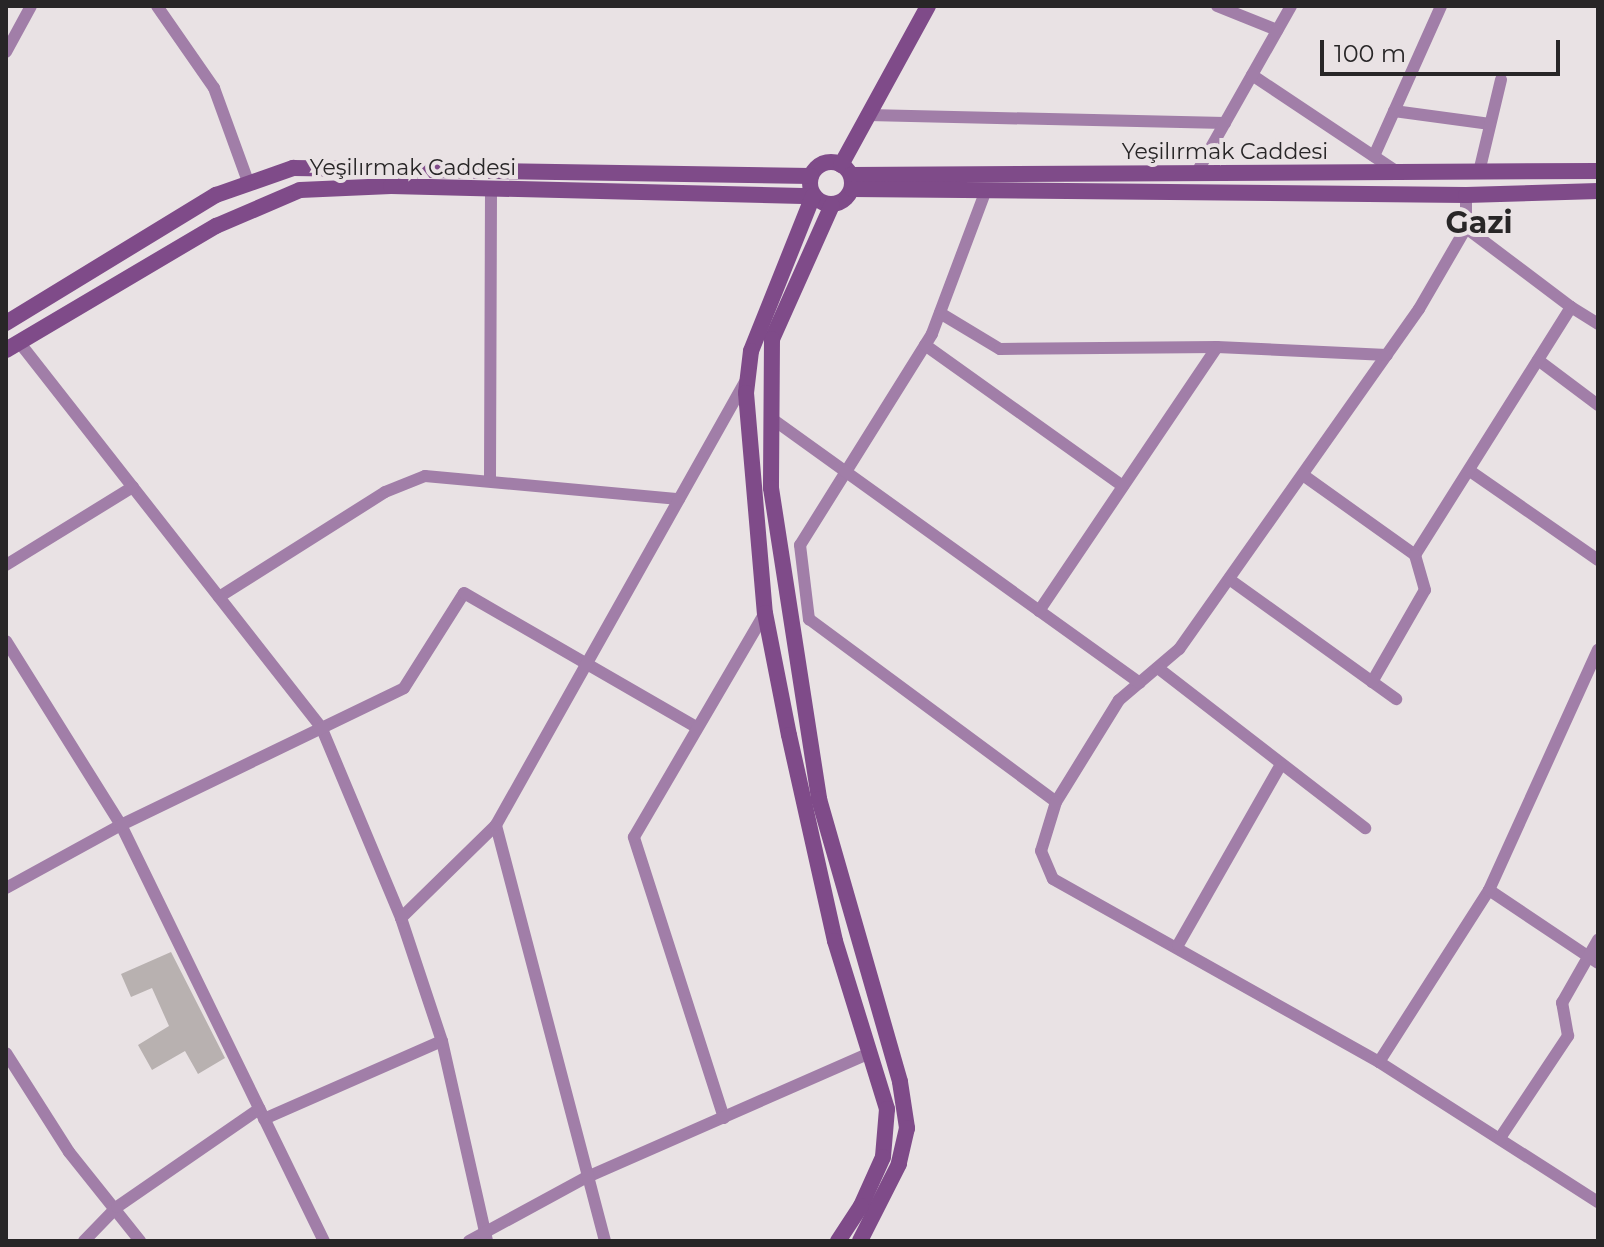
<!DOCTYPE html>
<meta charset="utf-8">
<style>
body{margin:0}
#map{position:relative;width:1604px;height:1247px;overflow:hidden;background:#e9e2e4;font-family:Montserrat,sans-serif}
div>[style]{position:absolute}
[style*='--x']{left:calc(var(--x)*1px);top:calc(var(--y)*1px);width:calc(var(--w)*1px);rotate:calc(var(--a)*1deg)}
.building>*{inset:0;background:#b8b1b0}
.minor>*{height:12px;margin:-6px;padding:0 6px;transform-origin:6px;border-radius:6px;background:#a17ea8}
.secondary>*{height:16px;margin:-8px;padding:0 8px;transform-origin:8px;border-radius:8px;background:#7f4b89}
.secondary>.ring{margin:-8px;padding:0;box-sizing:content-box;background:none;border:16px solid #7f4b89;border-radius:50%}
span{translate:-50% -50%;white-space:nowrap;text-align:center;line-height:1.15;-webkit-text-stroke:8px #e9e2e4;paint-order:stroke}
.street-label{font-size:22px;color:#282627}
.district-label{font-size:30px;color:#282627;font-weight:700}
.frame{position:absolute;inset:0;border:8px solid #282627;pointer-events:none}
.scale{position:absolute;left:1320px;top:40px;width:240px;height:36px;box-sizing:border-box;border:4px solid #282627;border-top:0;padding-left:10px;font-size:24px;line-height:28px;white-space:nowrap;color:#282627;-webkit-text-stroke:6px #e9e2e4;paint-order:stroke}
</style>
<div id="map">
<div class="building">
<i style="clip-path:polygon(171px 952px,225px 1058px,198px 1074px,185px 1051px,152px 1070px,138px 1045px,169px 1026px,152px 988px,131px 997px,121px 974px)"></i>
</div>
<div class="minor">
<i style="--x:157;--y:6;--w:100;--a:55.2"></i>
<i style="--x:214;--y:88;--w:102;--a:70"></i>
<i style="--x:1217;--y:6;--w:65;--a:21.8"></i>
<i style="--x:6;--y:52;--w:52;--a:-61.5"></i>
<i style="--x:1252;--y:75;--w:177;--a:33.7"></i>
<i style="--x:1394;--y:111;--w:97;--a:7.7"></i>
<i style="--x:868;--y:115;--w:357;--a:1.3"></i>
<i style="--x:1374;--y:156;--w:164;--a:-65.9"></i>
<i style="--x:1479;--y:172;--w:95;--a:-76.6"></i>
<i style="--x:1196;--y:174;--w:193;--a:-60.5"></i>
<i style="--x:986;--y:190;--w:154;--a:110.6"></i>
<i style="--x:932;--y:334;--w:249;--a:122"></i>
<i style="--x:800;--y:545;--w:75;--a:83.1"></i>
<i style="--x:809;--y:619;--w:307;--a:36.5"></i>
<i style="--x:1466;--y:195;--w:33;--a:90"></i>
<i style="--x:1466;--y:228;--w:94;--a:120.1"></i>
<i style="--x:1419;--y:309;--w:416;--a:125.2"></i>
<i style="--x:1179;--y:649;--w:79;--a:139.6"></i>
<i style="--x:1119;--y:700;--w:120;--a:121.7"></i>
<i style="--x:1056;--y:802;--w:51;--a:107"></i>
<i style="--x:1041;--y:851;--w:30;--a:67"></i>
<i style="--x:1053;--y:879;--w:374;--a:29.3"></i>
<i style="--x:1379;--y:1062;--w:260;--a:32.6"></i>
<i style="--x:1571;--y:307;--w:32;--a:32"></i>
<i style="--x:940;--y:313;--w:70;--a:31"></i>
<i style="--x:1000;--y:349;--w:217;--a:-0.5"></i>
<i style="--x:1217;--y:347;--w:170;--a:2.7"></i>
<i style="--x:19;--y:342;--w:492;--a:51.9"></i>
<i style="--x:322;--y:729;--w:205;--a:67.3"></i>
<i style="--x:401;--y:918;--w:130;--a:71.6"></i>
<i style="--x:442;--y:1041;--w:205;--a:77.3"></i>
<i style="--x:925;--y:345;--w:243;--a:35.5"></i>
<i style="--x:1538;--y:360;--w:75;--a:36.9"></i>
<i style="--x:771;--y:418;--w:454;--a:35.7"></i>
<i style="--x:1470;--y:471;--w:156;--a:34.8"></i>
<i style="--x:1303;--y:475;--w:138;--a:35.5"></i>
<i style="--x:1415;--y:555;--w:293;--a:-57.8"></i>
<i style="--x:1571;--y:307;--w:131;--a:-143"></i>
<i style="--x:490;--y:479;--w:291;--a:-89.8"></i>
<i style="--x:6;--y:565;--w:149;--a:-31.6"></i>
<i style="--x:1229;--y:579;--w:206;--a:35.7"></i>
<i style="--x:219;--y:597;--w:196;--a:-32.3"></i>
<i style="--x:385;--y:492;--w:43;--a:-21.8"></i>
<i style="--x:425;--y:476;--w:255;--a:5.2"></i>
<i style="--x:1039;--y:611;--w:318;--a:-56"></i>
<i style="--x:6;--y:641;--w:217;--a:58"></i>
<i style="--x:121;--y:825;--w:463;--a:64"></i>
<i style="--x:1158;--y:668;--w:262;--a:37.7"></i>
<i style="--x:1372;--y:682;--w:106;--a:-60.1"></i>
<i style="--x:1425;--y:590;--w:36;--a:-106"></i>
<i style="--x:6;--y:888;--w:131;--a:-28.7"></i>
<i style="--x:121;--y:825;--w:314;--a:-25.8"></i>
<i style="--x:404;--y:688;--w:112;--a:-57.7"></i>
<i style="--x:464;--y:593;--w:268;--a:30"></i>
<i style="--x:1489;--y:890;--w:264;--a:-65.6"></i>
<i style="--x:401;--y:918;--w:133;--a:-44.4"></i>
<i style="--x:1178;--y:945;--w:206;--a:-60.3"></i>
<i style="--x:6;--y:1053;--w:117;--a:57.5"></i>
<i style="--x:69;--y:1152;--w:114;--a:51.4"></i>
<i style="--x:1379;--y:1062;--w:204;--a:-57.4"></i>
<i style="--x:1489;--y:890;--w:131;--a:33.8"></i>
<i style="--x:724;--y:1118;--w:295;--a:-107.8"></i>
<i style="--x:634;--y:837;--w:259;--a:-59.7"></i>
<i style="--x:264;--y:1119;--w:194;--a:-23.7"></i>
<i style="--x:1500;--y:1138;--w:123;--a:-56.3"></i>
<i style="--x:1568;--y:1036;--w:34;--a:-100"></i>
<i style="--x:1562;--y:1003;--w:73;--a:-60.3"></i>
<i style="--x:84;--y:1241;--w:47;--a:-45.9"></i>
<i style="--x:117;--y:1207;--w:173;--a:-34.6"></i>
<i style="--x:469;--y:1241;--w:132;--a:-28.5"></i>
<i style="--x:585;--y:1178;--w:311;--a:-23.7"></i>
<i style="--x:605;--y:1241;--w:430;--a:-104.7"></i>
<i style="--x:496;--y:825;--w:510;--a:-60.67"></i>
</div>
<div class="secondary">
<i class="ring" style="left:810px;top:162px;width:26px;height:26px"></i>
<i style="--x:841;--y:165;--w:181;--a:-61.3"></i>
<i style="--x:851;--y:175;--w:747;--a:-0.31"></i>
<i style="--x:852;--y:189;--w:614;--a:0.56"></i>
<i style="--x:1466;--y:195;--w:132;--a:-1.7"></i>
<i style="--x:832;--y:205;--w:147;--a:114.1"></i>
<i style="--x:772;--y:339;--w:149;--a:90.4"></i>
<i style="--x:771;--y:488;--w:315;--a:81.2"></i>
<i style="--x:819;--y:799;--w:294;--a:74"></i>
<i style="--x:900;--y:1082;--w:47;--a:81.3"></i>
<i style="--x:907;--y:1128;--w:37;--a:103"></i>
<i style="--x:899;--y:1164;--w:86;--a:116.9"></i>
<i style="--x:6;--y:323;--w:246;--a:-31.4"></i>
<i style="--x:216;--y:195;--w:82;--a:-19.3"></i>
<i style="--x:293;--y:168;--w:518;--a:0.88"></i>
<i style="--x:6;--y:350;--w:244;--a:-30.6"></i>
<i style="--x:216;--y:226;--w:91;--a:-23.2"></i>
<i style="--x:300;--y:190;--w:91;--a:-2.5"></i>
<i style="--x:391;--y:186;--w:422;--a:1.4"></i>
<i style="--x:813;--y:196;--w:167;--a:111.8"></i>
<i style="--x:751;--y:351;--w:42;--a:96.8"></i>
<i style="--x:746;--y:393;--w:221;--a:85.1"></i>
<i style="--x:765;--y:613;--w:124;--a:78.9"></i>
<i style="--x:789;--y:735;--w:211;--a:77.4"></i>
<i style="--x:835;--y:941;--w:176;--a:72.8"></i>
<i style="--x:887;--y:1109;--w:48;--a:94.8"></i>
<i style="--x:883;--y:1157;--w:54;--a:114.2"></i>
<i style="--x:861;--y:1206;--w:42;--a:123.3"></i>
</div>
<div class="street-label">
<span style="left:1225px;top:152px">Yeşilırmak Caddesi</span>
<span style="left:413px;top:168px">Yeşilırmak Caddesi</span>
</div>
<div class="district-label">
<span style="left:1479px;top:223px">Gazi</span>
</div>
<div class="frame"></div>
<div class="scale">100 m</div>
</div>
